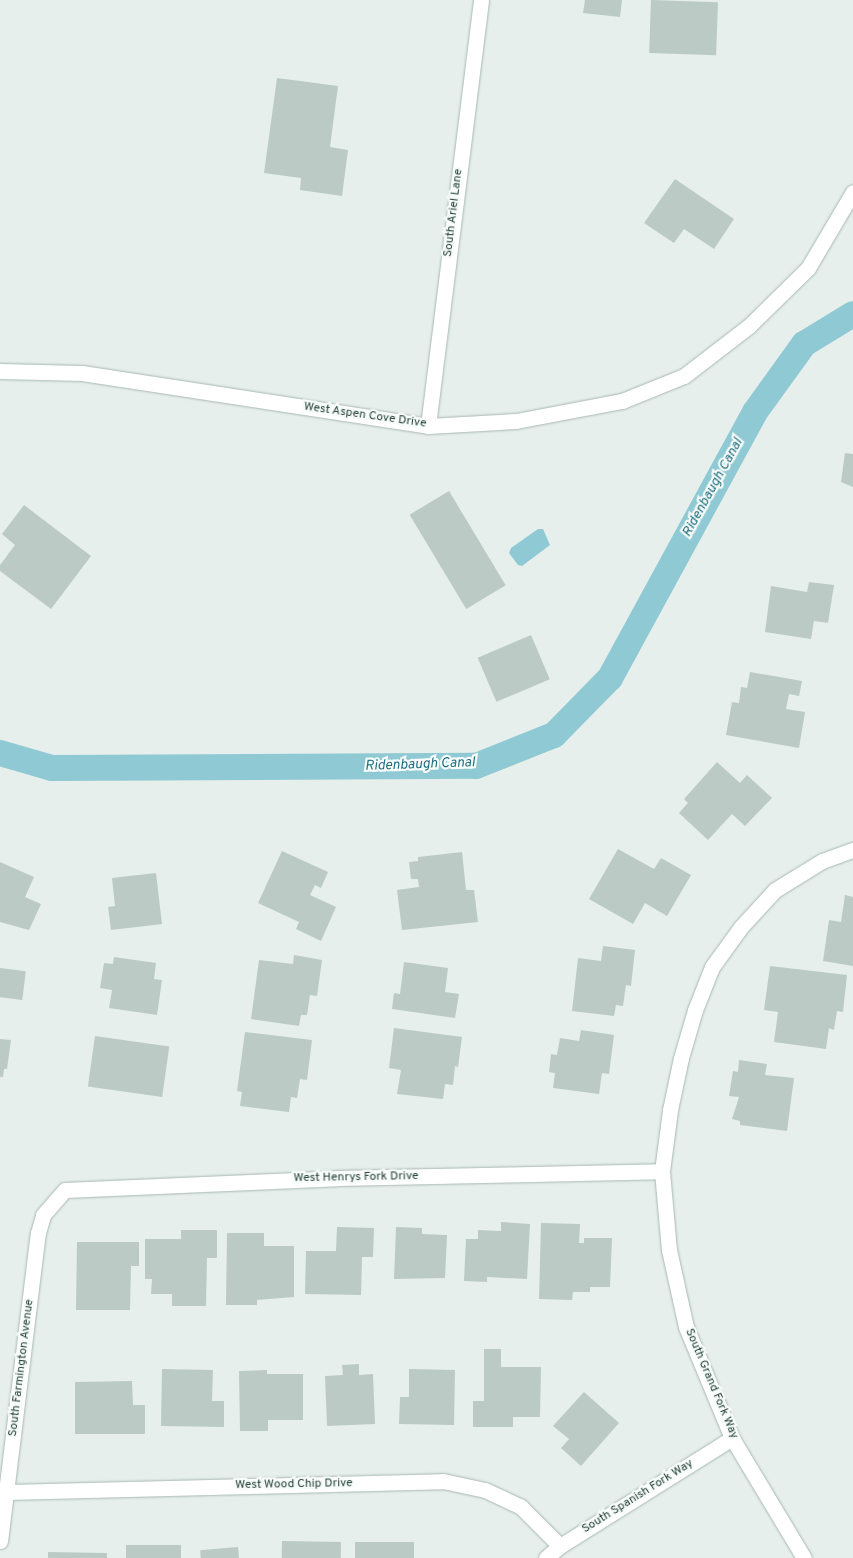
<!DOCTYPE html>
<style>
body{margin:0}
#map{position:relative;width:853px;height:1558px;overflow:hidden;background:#e6efeb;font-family:Overpass,sans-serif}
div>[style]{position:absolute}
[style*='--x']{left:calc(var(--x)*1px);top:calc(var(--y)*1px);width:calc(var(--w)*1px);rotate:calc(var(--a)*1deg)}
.water>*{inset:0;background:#8ec9d4}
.canal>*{height:26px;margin:-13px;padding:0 13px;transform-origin:13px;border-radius:13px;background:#8ec9d4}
.building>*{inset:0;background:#bbcac4;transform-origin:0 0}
.roads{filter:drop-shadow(0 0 1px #a8b8b2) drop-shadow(0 0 1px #a8b8b2)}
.minor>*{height:15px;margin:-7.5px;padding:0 7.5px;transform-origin:7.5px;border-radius:7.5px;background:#fff}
span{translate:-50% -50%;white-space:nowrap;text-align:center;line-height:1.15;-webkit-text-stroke:4.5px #f7fbf9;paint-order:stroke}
.street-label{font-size:12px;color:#24423a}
.water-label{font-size:14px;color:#1c6f80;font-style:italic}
</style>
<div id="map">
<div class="water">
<i style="clip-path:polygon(538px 529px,543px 529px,550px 545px,522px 566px,518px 565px,509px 553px,511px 548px)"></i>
</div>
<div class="canal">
<i style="--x:0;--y:753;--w:54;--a:16.1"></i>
<i style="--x:52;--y:768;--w:424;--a:-0.3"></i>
<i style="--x:476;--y:766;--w:84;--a:-21.7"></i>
<i style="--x:554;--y:735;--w:80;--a:-45.5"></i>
<i style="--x:610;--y:678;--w:303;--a:-61.4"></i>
<i style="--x:755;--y:412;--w:84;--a:-54.2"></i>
<i style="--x:804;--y:344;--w:57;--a:-31.5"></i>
</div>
<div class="building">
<i style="clip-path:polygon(585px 0,622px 0,620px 17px,583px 13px)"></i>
<i style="left:651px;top:0;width:67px;height:53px;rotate:2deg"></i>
<i style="clip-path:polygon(277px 78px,338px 86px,330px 147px,348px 150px,342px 196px,300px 190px,301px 178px,264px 173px)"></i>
<i style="clip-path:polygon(675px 179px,734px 219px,714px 249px,684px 229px,674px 243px,644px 223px)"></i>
<i style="clip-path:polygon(845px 453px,853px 454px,853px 487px,841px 482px)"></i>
<i style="left:449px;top:491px;width:110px;height:46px;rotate:59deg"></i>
<i style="clip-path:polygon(24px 505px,91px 556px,51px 609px,0 571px,0 565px,15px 545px,2px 534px)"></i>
<i style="clip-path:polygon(809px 582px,834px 585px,828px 623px,814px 621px,811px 639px,765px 632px,771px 586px,807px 592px)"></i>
<i style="left:531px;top:635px;width:48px;height:58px;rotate:67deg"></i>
<i style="clip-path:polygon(750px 672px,802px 681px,799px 696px,789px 694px,786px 709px,805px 712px,799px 748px,726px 735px,732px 702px,739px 703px,741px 687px,747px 688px)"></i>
<i style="clip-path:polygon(717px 762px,740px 783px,747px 775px,772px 798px,745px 826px,732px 814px,708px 840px,679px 813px,688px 803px,684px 799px)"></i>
<i style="clip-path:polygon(618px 849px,654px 869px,661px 858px,691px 875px,667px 916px,645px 903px,633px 924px,589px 899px)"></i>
<i style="clip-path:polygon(282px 851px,328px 872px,321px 888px,315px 885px,310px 895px,336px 907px,321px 941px,296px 929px,299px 922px,258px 903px)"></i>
<i style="clip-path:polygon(462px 852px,466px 890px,474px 890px,478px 922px,402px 930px,397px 890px,419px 887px,418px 879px,411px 879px,409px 862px,418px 861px,418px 857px)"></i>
<i style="clip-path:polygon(0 862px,34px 877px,25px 897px,41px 904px,29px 930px,0 922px)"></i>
<i style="clip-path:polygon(156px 873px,162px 924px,111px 930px,108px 907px,115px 906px,112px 878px)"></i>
<i style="clip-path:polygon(845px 895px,853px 897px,853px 966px,823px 961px,829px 920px,841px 922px)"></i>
<i style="clip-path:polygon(603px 946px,635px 950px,631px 986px,626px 985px,623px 1006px,616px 1005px,614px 1016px,572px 1011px,578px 958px,601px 961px)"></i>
<i style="clip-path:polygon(294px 955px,322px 960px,317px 996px,310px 995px,307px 1015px,301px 1015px,299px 1026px,251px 1019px,259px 960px,293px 964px)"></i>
<i style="clip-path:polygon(114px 957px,156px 963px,154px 979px,162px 980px,157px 1015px,109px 1008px,112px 990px,100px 988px,104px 963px,113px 964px)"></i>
<i style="clip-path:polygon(404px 962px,448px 968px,445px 992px,459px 994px,455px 1018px,392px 1009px,394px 993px,400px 994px)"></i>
<i style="clip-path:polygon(770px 966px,847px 975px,843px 1012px,837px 1011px,834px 1030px,829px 1028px,826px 1049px,774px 1042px,778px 1012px,764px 1010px)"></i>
<i style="left:0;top:968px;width:26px;height:29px;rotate:7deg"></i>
<i style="clip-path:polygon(394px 1028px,462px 1037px,458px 1067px,455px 1066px,453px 1085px,445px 1084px,443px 1099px,397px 1094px,401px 1070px,389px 1068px)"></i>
<i style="clip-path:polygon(581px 1030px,614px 1035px,609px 1074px,602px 1073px,599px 1094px,553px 1088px,555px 1073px,549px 1072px,551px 1054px,557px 1055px,560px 1038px,579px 1041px)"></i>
<i style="clip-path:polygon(245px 1032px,312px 1040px,307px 1080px,300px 1079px,297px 1098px,291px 1097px,289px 1112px,240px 1106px,242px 1092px,237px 1091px)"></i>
<i style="left:95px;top:1036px;width:75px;height:51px;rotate:8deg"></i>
<i style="clip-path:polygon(0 1039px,11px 1040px,7px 1069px,4px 1069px,3px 1077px,0 1077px)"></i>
<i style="clip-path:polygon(739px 1060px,767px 1064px,765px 1075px,794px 1078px,787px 1131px,740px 1125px,740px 1121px,732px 1119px,739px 1097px,729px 1096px,733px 1071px,738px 1072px)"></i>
<i style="clip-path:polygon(501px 1222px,530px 1224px,527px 1279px,487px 1277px,487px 1282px,464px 1281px,466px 1239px,478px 1239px,478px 1230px,501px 1231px)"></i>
<i style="clip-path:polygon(541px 1223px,580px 1224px,579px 1243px,584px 1243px,584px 1238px,612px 1238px,610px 1287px,590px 1287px,590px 1292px,573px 1292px,572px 1300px,539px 1299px)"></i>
<i style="clip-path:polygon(337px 1227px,374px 1228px,373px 1257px,362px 1257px,361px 1295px,305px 1294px,306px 1251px,336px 1251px)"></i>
<i style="clip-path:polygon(396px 1227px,422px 1228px,422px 1234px,447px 1235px,445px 1278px,394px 1279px)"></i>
<i style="clip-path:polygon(181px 1230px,217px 1230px,217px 1258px,207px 1258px,206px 1306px,172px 1306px,172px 1294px,151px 1294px,152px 1279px,145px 1279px,145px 1239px,181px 1239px)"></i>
<i style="clip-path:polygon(227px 1233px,264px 1233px,264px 1246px,294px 1246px,294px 1297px,257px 1300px,257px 1305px,226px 1305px)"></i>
<i style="clip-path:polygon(77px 1242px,139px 1242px,139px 1266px,131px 1266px,130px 1310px,76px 1310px)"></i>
<i style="clip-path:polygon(484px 1349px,501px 1349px,501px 1367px,541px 1367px,540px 1417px,513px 1417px,513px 1427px,473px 1427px,473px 1401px,484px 1401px)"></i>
<i style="clip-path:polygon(359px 1364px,359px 1375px,373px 1374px,375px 1424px,327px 1426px,325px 1376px,343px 1375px,342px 1365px)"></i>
<i style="clip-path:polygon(162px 1369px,213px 1370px,212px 1401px,224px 1401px,224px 1427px,161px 1426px)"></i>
<i style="clip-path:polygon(409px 1369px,455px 1370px,454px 1425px,399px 1424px,400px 1397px,409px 1397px)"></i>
<i style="clip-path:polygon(267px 1370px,267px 1374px,303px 1374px,303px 1420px,268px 1420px,268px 1431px,240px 1431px,239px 1371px)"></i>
<i style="clip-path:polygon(132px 1381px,133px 1405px,145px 1405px,145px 1434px,75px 1434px,75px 1382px)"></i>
<i style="clip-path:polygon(584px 1392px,619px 1423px,581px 1466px,561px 1448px,569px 1439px,553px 1426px)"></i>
<i style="left:282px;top:1541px;width:59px;height:17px;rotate:1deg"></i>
<i style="left:414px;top:1542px;width:16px;height:59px;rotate:90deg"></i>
<i style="left:181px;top:1545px;width:13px;height:55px;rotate:90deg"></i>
<i style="left:238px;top:1547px;width:11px;height:38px;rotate:85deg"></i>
<i style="clip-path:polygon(48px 1552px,107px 1553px,107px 1558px,48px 1558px)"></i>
</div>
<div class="roads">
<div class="minor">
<i style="--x:0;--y:371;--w:82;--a:1.4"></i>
<i style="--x:82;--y:373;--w:350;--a:8.7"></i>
<i style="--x:428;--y:426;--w:88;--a:-3.3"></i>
<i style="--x:516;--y:421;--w:108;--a:-10.7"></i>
<i style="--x:622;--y:401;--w:67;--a:-22"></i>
<i style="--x:684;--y:376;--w:82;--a:-37.6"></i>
<i style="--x:749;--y:326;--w:83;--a:-44.5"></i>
<i style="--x:808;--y:268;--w:88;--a:-59.4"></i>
<i style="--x:428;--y:426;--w:429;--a:-82.9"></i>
<i style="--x:7;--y:1492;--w:436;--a:-1.4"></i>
<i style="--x:443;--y:1481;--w:43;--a:12.1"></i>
<i style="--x:485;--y:1490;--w:40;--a:25"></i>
<i style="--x:521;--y:1507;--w:55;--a:45"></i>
<i style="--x:0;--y:1541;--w:310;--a:-83"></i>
<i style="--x:38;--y:1233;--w:19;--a:-74"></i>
<i style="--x:43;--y:1215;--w:33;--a:-49"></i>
<i style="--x:65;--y:1190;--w:272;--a:-2.5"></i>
<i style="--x:337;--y:1178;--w:325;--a:-1.2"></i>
<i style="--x:546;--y:1558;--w:18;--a:-41"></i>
<i style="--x:560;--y:1546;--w:203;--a:-32.1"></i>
<i style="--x:804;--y:1558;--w:140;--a:-121"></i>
<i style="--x:732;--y:1438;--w:120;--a:-112.5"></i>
<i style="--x:686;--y:1327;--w:79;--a:-102.4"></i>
<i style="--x:669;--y:1250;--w:79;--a:-95.1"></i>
<i style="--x:662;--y:1171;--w:62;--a:-82.5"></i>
<i style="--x:670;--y:1110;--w:53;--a:-78.1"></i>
<i style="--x:681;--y:1058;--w:50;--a:-73.7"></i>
<i style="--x:695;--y:1010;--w:46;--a:-68.4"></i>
<i style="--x:712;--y:967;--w:49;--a:-54.1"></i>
<i style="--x:741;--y:927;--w:50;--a:-47.4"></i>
<i style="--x:775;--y:890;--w:55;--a:-31.7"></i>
<i style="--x:822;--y:861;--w:33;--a:-20"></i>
</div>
</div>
<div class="street-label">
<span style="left:454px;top:213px;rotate:-83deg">South Ariel Lane</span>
<span style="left:365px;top:416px;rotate:8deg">West Aspen Cove Drive</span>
<span style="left:356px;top:1178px;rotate:-1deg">West Henrys Fork Drive</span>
<span style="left:22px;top:1368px;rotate:-83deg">South Farmington Avenue</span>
<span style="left:711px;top:1384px;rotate:67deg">South Grand Fork Way</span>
<span style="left:294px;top:1485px;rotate:-1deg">West Wood Chip Drive</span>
<span style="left:638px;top:1497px;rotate:-32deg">South Spanish Fork Way</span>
</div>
<div class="water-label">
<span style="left:713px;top:488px;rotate:-61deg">Ridenbaugh Canal</span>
<span style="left:420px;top:765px;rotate:-2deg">Ridenbaugh Canal</span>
</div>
</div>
